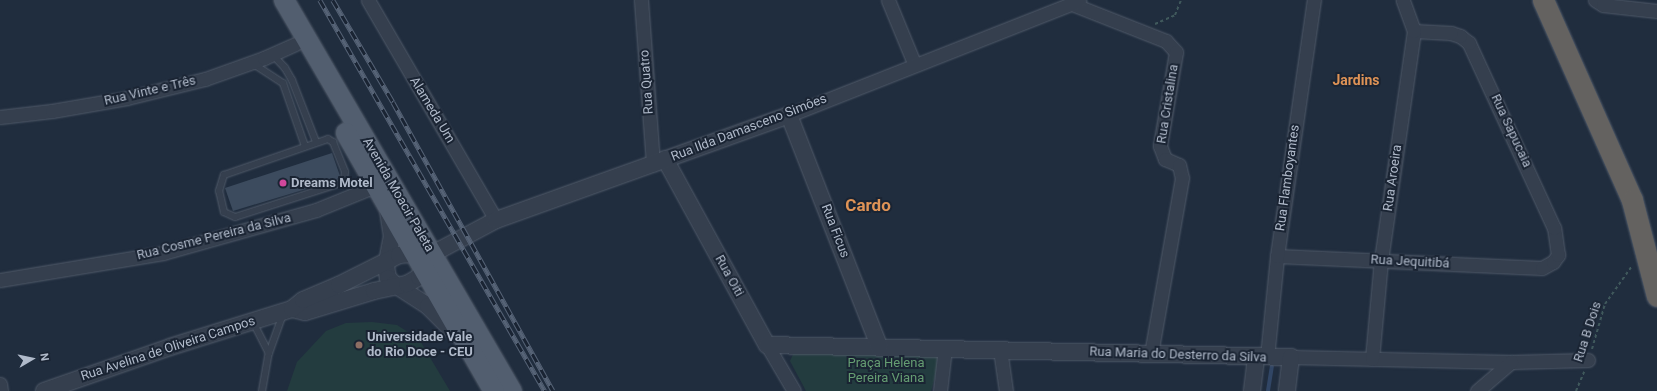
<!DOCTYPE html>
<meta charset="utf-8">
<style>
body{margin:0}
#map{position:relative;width:1657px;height:391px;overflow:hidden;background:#202d3e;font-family:Roboto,sans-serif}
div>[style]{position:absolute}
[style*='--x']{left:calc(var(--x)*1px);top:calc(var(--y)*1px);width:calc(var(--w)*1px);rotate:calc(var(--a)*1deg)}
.green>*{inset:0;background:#233c3f}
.stream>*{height:3.5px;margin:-1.75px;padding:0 1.75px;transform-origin:1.75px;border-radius:1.75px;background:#314665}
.building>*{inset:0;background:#3c4b5e}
.path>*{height:2px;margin-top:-1px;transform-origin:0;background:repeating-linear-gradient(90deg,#40595c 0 3px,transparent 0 6px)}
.roads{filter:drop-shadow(0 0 1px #505a69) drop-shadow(0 0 1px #505a69)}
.service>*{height:6px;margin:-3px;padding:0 3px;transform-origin:3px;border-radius:3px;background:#353f4e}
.minor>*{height:13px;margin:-6.5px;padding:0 6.5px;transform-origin:6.5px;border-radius:6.5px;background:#353f4e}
.tertiary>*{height:16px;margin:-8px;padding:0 8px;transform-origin:8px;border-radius:8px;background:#353f4e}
.primary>*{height:20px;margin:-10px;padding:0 10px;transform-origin:10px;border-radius:10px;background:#525e6f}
.trunk>*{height:21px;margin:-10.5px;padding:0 10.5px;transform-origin:10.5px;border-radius:10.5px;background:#646260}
.rail>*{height:4.5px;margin-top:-2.25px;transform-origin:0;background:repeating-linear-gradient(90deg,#1a2433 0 9px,#566376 0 18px);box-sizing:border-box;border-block:1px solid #566376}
.dots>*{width:11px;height:11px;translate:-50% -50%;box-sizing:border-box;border:2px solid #1a2433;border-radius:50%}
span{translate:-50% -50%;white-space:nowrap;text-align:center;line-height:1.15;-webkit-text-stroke:4px #1a2433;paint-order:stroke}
.street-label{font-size:13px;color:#b0baca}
.poi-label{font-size:13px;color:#b0baca;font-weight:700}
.left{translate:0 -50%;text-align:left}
.park-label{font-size:13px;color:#659d72}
.neighbourhood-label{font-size:14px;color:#df9356;font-weight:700}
.district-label{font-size:17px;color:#df9356;font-weight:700}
.north{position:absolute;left:12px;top:339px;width:40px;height:40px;-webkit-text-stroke:3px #1a2433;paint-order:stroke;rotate:81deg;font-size:11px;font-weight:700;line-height:16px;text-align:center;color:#b0baca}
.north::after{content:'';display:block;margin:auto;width:14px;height:18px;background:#b0baca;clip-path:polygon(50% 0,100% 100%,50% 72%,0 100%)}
</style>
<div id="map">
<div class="green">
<i style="clip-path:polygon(372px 322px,397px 325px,419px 339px,450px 391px,287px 391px,297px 362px,326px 331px,346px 323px)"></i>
<i style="clip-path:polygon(795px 350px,942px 352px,931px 391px,806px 391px,790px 361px)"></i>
</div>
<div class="stream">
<i style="--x:1268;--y:391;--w:24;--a:-81"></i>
</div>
<div class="building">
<i style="clip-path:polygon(332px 153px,340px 176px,336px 180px,233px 211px,225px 188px)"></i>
</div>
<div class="path">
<i style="--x:1155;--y:24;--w:22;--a:-24"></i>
<i style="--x:1175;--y:15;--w:16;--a:-68"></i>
<i style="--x:1592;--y:349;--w:47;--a:-73.9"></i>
<i style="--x:1605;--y:304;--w:47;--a:-54.6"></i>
<i style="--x:1576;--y:391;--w:21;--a:-67"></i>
</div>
<div class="roads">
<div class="service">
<i style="--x:272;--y:54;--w:19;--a:47"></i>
<i style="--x:285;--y:68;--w:14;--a:60"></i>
<i style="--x:292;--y:80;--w:66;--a:68.8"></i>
<i style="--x:252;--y:63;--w:37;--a:33"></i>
<i style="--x:283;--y:83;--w:67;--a:70.8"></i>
<i style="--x:328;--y:139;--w:6;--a:31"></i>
<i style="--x:333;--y:142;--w:32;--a:68"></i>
<i style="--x:345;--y:172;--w:8;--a:97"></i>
<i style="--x:344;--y:180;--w:7;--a:146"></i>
<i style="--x:338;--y:184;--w:108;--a:162.2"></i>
<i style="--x:235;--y:217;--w:12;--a:-156"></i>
<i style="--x:224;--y:212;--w:22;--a:-103"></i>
<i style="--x:219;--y:191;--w:17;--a:-73"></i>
<i style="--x:224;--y:175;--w:110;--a:-19.1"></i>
<i style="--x:253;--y:322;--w:35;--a:63"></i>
<i style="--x:262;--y:391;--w:39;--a:-80"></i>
<i style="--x:269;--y:353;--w:41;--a:-70.3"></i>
</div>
<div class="minor">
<i style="--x:368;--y:0;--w:255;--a:59.8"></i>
<i style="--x:641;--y:0;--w:165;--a:85.8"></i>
<i style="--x:888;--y:0;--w:68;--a:67.6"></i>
<i style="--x:1595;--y:0;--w:9;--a:32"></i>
<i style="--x:1603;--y:5;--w:54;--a:6.3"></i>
<i style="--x:1072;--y:4;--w:101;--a:21.5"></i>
<i style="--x:1166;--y:41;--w:15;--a:48"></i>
<i style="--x:1176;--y:52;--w:95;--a:99.7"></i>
<i style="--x:1160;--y:146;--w:14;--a:69"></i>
<i style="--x:1165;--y:159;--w:15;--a:23"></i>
<i style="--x:1179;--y:165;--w:13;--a:77"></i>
<i style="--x:1182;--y:178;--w:179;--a:100"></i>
<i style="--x:789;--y:115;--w:312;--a:-21.5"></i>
<i style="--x:0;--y:117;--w:52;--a:-6.6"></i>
<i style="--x:52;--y:111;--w:76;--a:-9.8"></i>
<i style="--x:127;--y:98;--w:80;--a:-13.7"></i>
<i style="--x:205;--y:79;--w:63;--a:-19.6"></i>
<i style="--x:264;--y:58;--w:34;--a:-24"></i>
<i style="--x:1277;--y:256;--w:265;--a:2.6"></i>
<i style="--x:1542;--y:268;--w:13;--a:-29"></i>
<i style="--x:1553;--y:262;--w:9;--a:-54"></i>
<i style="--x:1558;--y:255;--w:27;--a:-98"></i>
<i style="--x:1554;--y:228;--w:204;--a:-114.7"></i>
<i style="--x:1469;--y:43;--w:11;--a:-142"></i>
<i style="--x:1460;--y:36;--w:9;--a:-162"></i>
<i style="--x:1451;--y:33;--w:37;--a:-177"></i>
<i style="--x:0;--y:280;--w:165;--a:-9.4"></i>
<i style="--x:163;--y:253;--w:159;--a:-15.7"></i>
<i style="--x:316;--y:210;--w:64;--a:-22.1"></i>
<i style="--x:767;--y:345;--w:53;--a:59.6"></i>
<i style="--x:1000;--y:349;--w:42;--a:81.9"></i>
<i style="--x:1267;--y:357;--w:101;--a:-84.3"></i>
<i style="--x:1277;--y:256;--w:259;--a:-81.8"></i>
<i style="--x:1291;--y:357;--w:220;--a:1.3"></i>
<i style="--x:1511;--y:362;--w:77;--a:-1.5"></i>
<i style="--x:1372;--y:359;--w:99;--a:-84.8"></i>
<i style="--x:1381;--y:260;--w:231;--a:-81.8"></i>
<i style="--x:1414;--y:31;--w:33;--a:-110"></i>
<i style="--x:0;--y:384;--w:7;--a:82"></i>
<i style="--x:940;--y:391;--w:43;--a:-83.4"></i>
<i style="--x:1477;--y:391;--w:45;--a:-40.5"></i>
</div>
<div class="tertiary">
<i style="--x:665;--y:159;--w:212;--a:61.3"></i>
<i style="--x:767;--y:345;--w:524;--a:1.31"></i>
<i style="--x:1291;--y:357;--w:34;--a:97"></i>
<i style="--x:388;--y:211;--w:25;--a:81"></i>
<i style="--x:392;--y:236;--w:31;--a:101"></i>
<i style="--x:386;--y:266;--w:12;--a:81"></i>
<i style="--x:388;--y:278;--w:8;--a:45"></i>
<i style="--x:394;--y:284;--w:40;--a:32.9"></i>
<i style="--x:428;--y:306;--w:40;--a:45"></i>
<i style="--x:421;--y:260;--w:85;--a:-28.1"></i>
<i style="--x:496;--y:220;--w:311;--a:-19.7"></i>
<i style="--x:789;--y:115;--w:250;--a:68.7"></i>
<i style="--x:292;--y:309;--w:13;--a:13"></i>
<i style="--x:305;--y:312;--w:72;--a:-16.9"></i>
<i style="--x:374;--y:291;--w:34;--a:-12"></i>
<i style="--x:407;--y:284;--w:14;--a:-30"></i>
<i style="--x:419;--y:277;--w:5;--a:-68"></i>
<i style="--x:421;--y:272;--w:12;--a:-90"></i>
<i style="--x:44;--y:391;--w:133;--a:-19.2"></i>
<i style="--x:170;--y:347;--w:128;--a:-17.3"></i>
<i style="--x:292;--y:309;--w:14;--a:-39"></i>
<i style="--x:303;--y:300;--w:39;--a:-23"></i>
<i style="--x:339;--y:285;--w:67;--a:-26.6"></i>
<i style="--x:399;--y:255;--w:12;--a:-5"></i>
<i style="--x:411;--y:254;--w:12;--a:31"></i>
<i style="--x:1252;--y:391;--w:34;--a:-83"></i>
</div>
<div class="primary">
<i style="--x:284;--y:0;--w:453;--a:59.8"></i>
<i style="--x:346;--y:133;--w:297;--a:60.2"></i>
</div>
<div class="trunk">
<i style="--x:1543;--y:0;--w:219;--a:66"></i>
<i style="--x:1632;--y:200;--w:99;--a:75.4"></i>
</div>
</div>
<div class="rail">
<i style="--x:320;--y:0;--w:451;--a:60.1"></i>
<i style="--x:333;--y:0;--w:118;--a:59.5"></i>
<i style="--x:393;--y:102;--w:330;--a:61"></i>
</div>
<div class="dots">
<i style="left:283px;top:183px;background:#d1479c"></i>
<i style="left:359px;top:345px;background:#8d6e63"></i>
</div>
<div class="street-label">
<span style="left:647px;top:82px;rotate:-94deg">Rua Quatro</span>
<span style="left:150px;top:91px;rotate:-13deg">Rua Vinte e Três</span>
<span style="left:1168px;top:104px;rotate:-81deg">Rua Cristalina</span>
<span style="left:432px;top:110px;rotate:59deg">Alameda Um</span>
<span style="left:749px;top:128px;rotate:-21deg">Rua Ilda Damasceno Simôes</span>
<span style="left:1511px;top:131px;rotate:65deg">Rua Sapucaia</span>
<span style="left:1288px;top:178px;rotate:-82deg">Rua Flamboyantes</span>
<span style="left:1393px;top:178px;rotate:-82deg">Rua Aroeira</span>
<span style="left:398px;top:195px;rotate:60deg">Avenida Moacir Paleta</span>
<span style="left:835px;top:231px;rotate:69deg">Rua Ficus</span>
<span style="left:214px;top:237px;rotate:-14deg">Rua Cosme Pereira da Silva</span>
<span style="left:1410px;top:262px;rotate:3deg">Rua Jequitibá</span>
<span style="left:729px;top:276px;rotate:61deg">Rua Oiti</span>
<span style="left:1588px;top:332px;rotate:-72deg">Rua B Dois</span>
<span style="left:168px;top:349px;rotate:-18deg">Rua Avelina de Oliveira Campos</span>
<span style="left:1178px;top:355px;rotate:2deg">Rua Maria do Desterro da Silva</span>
</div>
<div class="poi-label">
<span class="left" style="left:291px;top:183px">Dreams Motel</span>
<span class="left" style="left:367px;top:345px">Universidade Vale<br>do Rio Doce - CEU</span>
</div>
<div class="park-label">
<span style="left:886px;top:371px">Praça Helena<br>Pereira Viana</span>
</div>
<div class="neighbourhood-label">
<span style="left:1356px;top:80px">Jardins</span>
</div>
<div class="district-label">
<span style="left:868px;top:206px">Cardo</span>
</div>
<div class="north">N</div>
</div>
